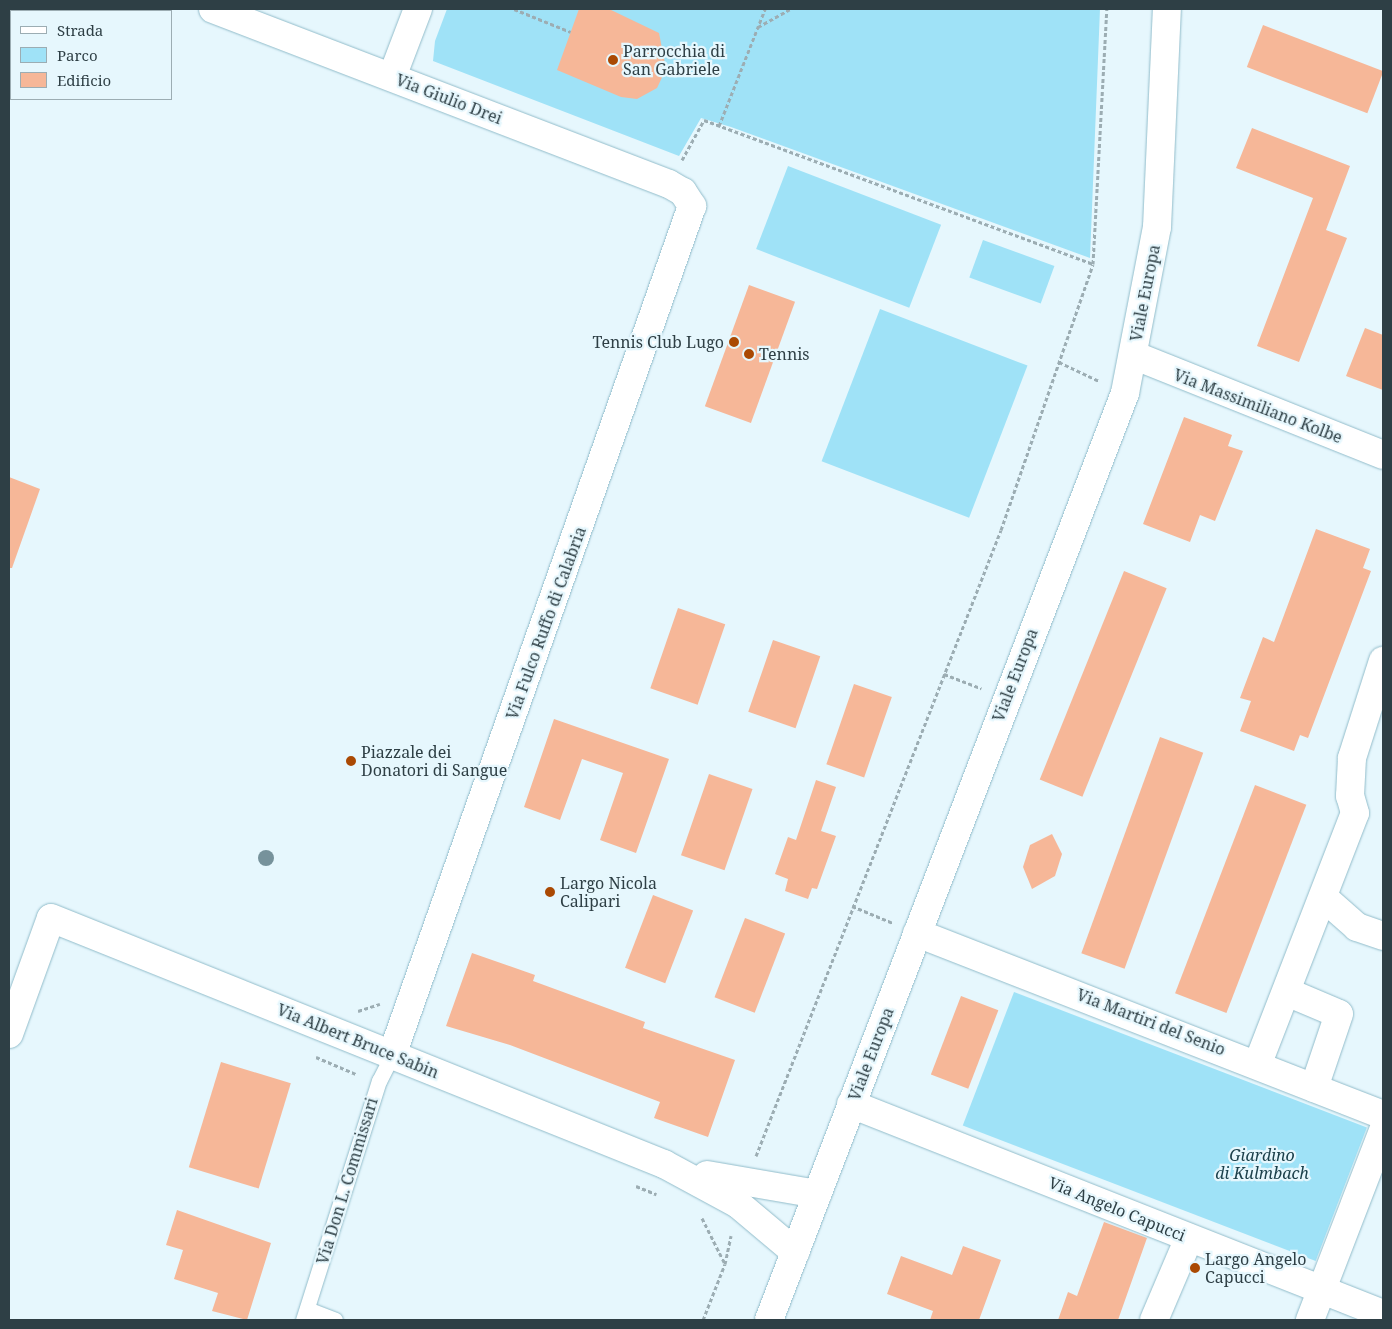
<!DOCTYPE html>
<style>
body{margin:0}
#map{position:relative;width:1392px;height:1329px;overflow:hidden;background:#e6f7fd;font-family:"Noto Serif",serif}
div>[style]{position:absolute}
[style*='--x']{left:calc(var(--x)*1px);top:calc(var(--y)*1px);width:calc(var(--w)*1px);rotate:calc(var(--a)*1deg)}
.green>*{inset:0;background:#9fe2f7;transform-origin:0 0}
.building>*{inset:0;background:#f6b798;transform-origin:0 0}
.path>*{height:3px;margin-top:-1.5px;transform-origin:0;background:repeating-linear-gradient(90deg,#9cadb3 0 4px,transparent 0 6.5px)}
.roads{filter:drop-shadow(0 0 1px #91bcca) drop-shadow(0 0 1px #91bcca)}
.service>*{height:15px;margin:-7.5px;padding:0 7.5px;transform-origin:7.5px;border-radius:7.5px;background:#fff}
.minor>*{height:28px;margin:-14px;padding:0 14px;transform-origin:14px;border-radius:14px;background:#fff}
.trees>*{width:16px;height:16px;margin:-8px;border-radius:50%;background:#76929b}
.dots>*{width:14px;height:14px;translate:-50% -50%;box-sizing:border-box;border:2px solid #e6f7fd;border-radius:50%}
span{translate:-50% -50%;white-space:nowrap;text-align:center;line-height:1.15;-webkit-text-stroke:4.5px #e6f7fd;paint-order:stroke}
.poi-label{font-size:16px;color:#2e3f45}
.left{translate:0 -50%;text-align:left}
.right{translate:-100% -50%;text-align:right}
.street-label{font-size:16px;color:#2e3f45}
.park-label{font-size:16px;color:#1b404b;font-style:italic}
.frame{position:absolute;inset:0;border:10px solid #2e3f45;pointer-events:none}
.legend{position:absolute;left:10px;top:10px;width:162px;height:90px;box-sizing:border-box;background:#e6f7fd;border:1px solid #9cadb3;margin:0;padding:6px 9px;list-style:none;font-size:15px;color:#2e3f45}
.legend li{display:flex;align-items:center;gap:10px;height:25px}
.legend b{width:25px;border:1px solid #9cadb3}
</style>
<div id="map">
<div class="green">
<i style="clip-path:polygon(447px 9px,1100px 9px,1090px 258px,731px 127px,701px 118px,679px 156px,433px 61px,435px 41px)"></i>
<i style="left:788px;top:166px;width:164px;height:89px;rotate:21deg"></i>
<i style="left:983px;top:240px;width:76px;height:40px;rotate:20deg"></i>
<i style="left:880px;top:309px;width:158px;height:163px;rotate:21deg"></i>
<i style="left:1014px;top:992px;width:378px;height:143px;rotate:21deg"></i>
</div>
<div class="building">
<i style="clip-path:polygon(579px 9px,609px 9px,659px 33px,666px 69px,657px 88px,637px 99px,621px 97px,557px 70px)"></i>
<i style="left:1263px;top:25px;width:129px;height:45px;rotate:21deg"></i>
<i style="clip-path:polygon(1252px 128px,1350px 166px,1326px 230px,1347px 238px,1299px 362px,1257px 346px,1313px 198px,1236px 168px)"></i>
<i style="left:749px;top:285px;width:49px;height:129px;rotate:20deg"></i>
<i style="clip-path:polygon(1365px 328px,1383px 335px,1383px 390px,1346px 376px)"></i>
<i style="clip-path:polygon(1184px 417px,1232px 435px,1228px 446px,1243px 451px,1215px 521px,1200px 515px,1190px 542px,1143px 524px)"></i>
<i style="clip-path:polygon(9px 477px,40px 489px,12px 568px,9px 568px)"></i>
<i style="clip-path:polygon(1316px 529px,1370px 549px,1363px 568px,1371px 571px,1308px 738px,1300px 735px,1294px 751px,1240px 731px,1251px 701px,1240px 698px,1263px 637px,1274px 642px)"></i>
<i style="left:1124px;top:571px;width:46px;height:225px;rotate:22deg"></i>
<i style="left:678px;top:608px;width:50px;height:85px;rotate:19deg"></i>
<i style="left:773px;top:640px;width:50px;height:76px;rotate:19deg"></i>
<i style="left:854px;top:684px;width:40px;height:85px;rotate:19deg"></i>
<i style="clip-path:polygon(554px 719px,669px 759px,636px 853px,600px 840px,623px 773px,582px 759px,560px 820px,524px 807px)"></i>
<i style="left:1160px;top:737px;width:46px;height:230px;rotate:20deg"></i>
<i style="left:709px;top:774px;width:46px;height:86px;rotate:19deg"></i>
<i style="clip-path:polygon(816px 780px,836px 787px,821px 831px,836px 836px,817px 889px,812px 888px,808px 899px,785px 891px,788px 879px,775px 874px,788px 837px,796px 840px)"></i>
<i style="left:1255px;top:785px;width:55px;height:223px;rotate:21deg"></i>
<i style="clip-path:polygon(1052px 834px,1062px 854px,1055px 876px,1032px 889px,1023px 867px,1030px 845px)"></i>
<i style="left:653px;top:895px;width:43px;height:78px;rotate:21deg"></i>
<i style="left:745px;top:918px;width:43px;height:85px;rotate:21deg"></i>
<i style="clip-path:polygon(472px 953px,535px 975px,533px 981px,645px 1022px,643px 1028px,735px 1060px,708px 1137px,654px 1118px,660px 1102px,510px 1045px,446px 1026px)"></i>
<i style="left:961px;top:996px;width:40px;height:84px;rotate:21deg"></i>
<i style="left:221px;top:1062px;width:73px;height:110px;rotate:17deg"></i>
<i style="clip-path:polygon(177px 1210px,271px 1243px,247px 1320px,212px 1311px,218px 1293px,174px 1279px,183px 1250px,166px 1245px)"></i>
<i style="clip-path:polygon(1104px 1222px,1147px 1238px,1118px 1320px,1058px 1320px,1068px 1292px,1077px 1296px)"></i>
<i style="clip-path:polygon(963px 1246px,1001px 1260px,979px 1320px,930px 1320px,933px 1311px,887px 1294px,901px 1256px,952px 1275px)"></i>
</div>
<div class="path">
<i style="--x:514;--y:9;--w:61;--a:22"></i>
<i style="--x:758;--y:27;--w:37;--a:-29"></i>
<i style="--x:719;--y:126;--w:126;--a:-68.5"></i>
<i style="--x:682;--y:160;--w:46;--a:-61.2"></i>
<i style="--x:704;--y:120;--w:415;--a:20.3"></i>
<i style="--x:1059;--y:362;--w:44;--a:25.4"></i>
<i style="--x:944;--y:674;--w:40;--a:21"></i>
<i style="--x:852;--y:906;--w:44;--a:22.5"></i>
<i style="--x:358;--y:1011;--w:23;--a:-18"></i>
<i style="--x:316;--y:1057;--w:43;--a:23"></i>
<i style="--x:756;--y:1156;--w:672;--a:-68.63"></i>
<i style="--x:1001;--y:530;--w:281;--a:-70.9"></i>
<i style="--x:1093;--y:264;--w:255;--a:-86.9"></i>
<i style="--x:636;--y:1186;--w:22;--a:22"></i>
<i style="--x:702;--y:1218;--w:51;--a:63.4"></i>
<i style="--x:703;--y:1320;--w:60;--a:-68.6"></i>
<i style="--x:725;--y:1264;--w:29;--a:-78"></i>
</div>
<div class="roads">
<div class="service">
<i style="--x:307;--y:1309;--w:30;--a:21"></i>
<i style="--x:303;--y:1320;--w:251;--a:-72.4"></i>
<i style="--x:379;--y:1081;--w:29;--a:-63"></i>
</div>
<div class="minor">
<i style="--x:213;--y:9;--w:488;--a:21"></i>
<i style="--x:669;--y:184;--w:16;--a:30"></i>
<i style="--x:683;--y:192;--w:17;--a:57"></i>
<i style="--x:692;--y:206;--w:900;--a:109.46"></i>
<i style="--x:392;--y:77;--w:73;--a:-69.1"></i>
<i style="--x:1133;--y:355;--w:269;--a:21.8"></i>
<i style="--x:1323;--y:897;--w:45;--a:41.4"></i>
<i style="--x:1357;--y:927;--w:28;--a:19"></i>
<i style="--x:917;--y:933;--w:500;--a:21.33"></i>
<i style="--x:1287;--y:992;--w:56;--a:22.9"></i>
<i style="--x:1339;--y:1014;--w:78;--a:108.7"></i>
<i style="--x:9;--y:1034;--w:123;--a:-70.1"></i>
<i style="--x:51;--y:918;--w:661;--a:21.87"></i>
<i style="--x:664;--y:1164;--w:84;--a:28.4"></i>
<i style="--x:738;--y:1204;--w:75;--a:40.1"></i>
<i style="--x:1258;--y:1063;--w:268;--a:-68.8"></i>
<i style="--x:1355;--y:813;--w:18;--a:-106"></i>
<i style="--x:1350;--y:796;--w:38;--a:-87"></i>
<i style="--x:1352;--y:758;--w:102;--a:-72.3"></i>
<i style="--x:851;--y:1104;--w:572;--a:21.54"></i>
<i style="--x:707;--y:1175;--w:112;--a:9.8"></i>
<i style="--x:769;--y:1320;--w:993;--a:-68.99"></i>
<i style="--x:1125;--y:393;--w:169;--a:-79.1"></i>
<i style="--x:1157;--y:227;--w:218;--a:-87.4"></i>
<i style="--x:1154;--y:1320;--w:89;--a:-66.9"></i>
<i style="--x:1310;--y:1320;--w:203;--a:-68.9"></i>
</div>
</div>
<div class="trees">
<i style="left:266px;top:858px"></i>
</div>
<div class="dots">
<i style="left:613px;top:60px;background:#aa4903"></i>
<i style="left:734px;top:342px;background:#aa4903"></i>
<i style="left:749px;top:354px;background:#aa4903"></i>
<i style="left:351px;top:761px;background:#aa4903"></i>
<i style="left:550px;top:892px;background:#aa4903"></i>
<i style="left:1195px;top:1268px;background:#aa4903"></i>
</div>
<div class="poi-label">
<span class="left" style="left:623px;top:60px">Parrocchia di<br>San Gabriele</span>
<span class="right" style="left:724px;top:342px">Tennis Club Lugo</span>
<span class="left" style="left:759px;top:354px">Tennis</span>
<span class="left" style="left:361px;top:761px">Piazzale dei<br>Donatori di Sangue</span>
<span class="left" style="left:560px;top:892px">Largo Nicola<br>Calipari</span>
<span class="left" style="left:1205px;top:1268px">Largo Angelo<br>Capucci</span>
</div>
<div class="street-label">
<span style="left:449px;top:99px;rotate:21deg">Via Giulio Drei</span>
<span style="left:1145px;top:293px;rotate:-79deg">Viale Europa</span>
<span style="left:1258px;top:406px;rotate:21deg">Via Massimiliano Kolbe</span>
<span style="left:546px;top:623px;rotate:-70deg">Via Fulco Ruffo di Calabria</span>
<span style="left:1015px;top:675px;rotate:-69deg">Viale Europa</span>
<span style="left:1151px;top:1022px;rotate:21deg">Via Martiri del Senio</span>
<span style="left:358px;top:1041px;rotate:22deg">Via Albert Bruce Sabin</span>
<span style="left:871px;top:1054px;rotate:-69deg">Viale Europa</span>
<span style="left:347px;top:1181px;rotate:-73deg">Via Don L. Commissari</span>
<span style="left:1117px;top:1209px;rotate:22deg">Via Angelo Capucci</span>
</div>
<div class="park-label">
<span style="left:1262px;top:1164px">Giardino<br>di Kulmbach</span>
</div>
<div class="frame"></div>
<ul class="legend">
<li><b style="height:6px;background:#fff"></b>Strada</li>
<li><b style="height:14px;background:#9fe2f7"></b>Parco</li>
<li><b style="height:14px;background:#f6b798"></b>Edificio</li>
</ul>
</div>
